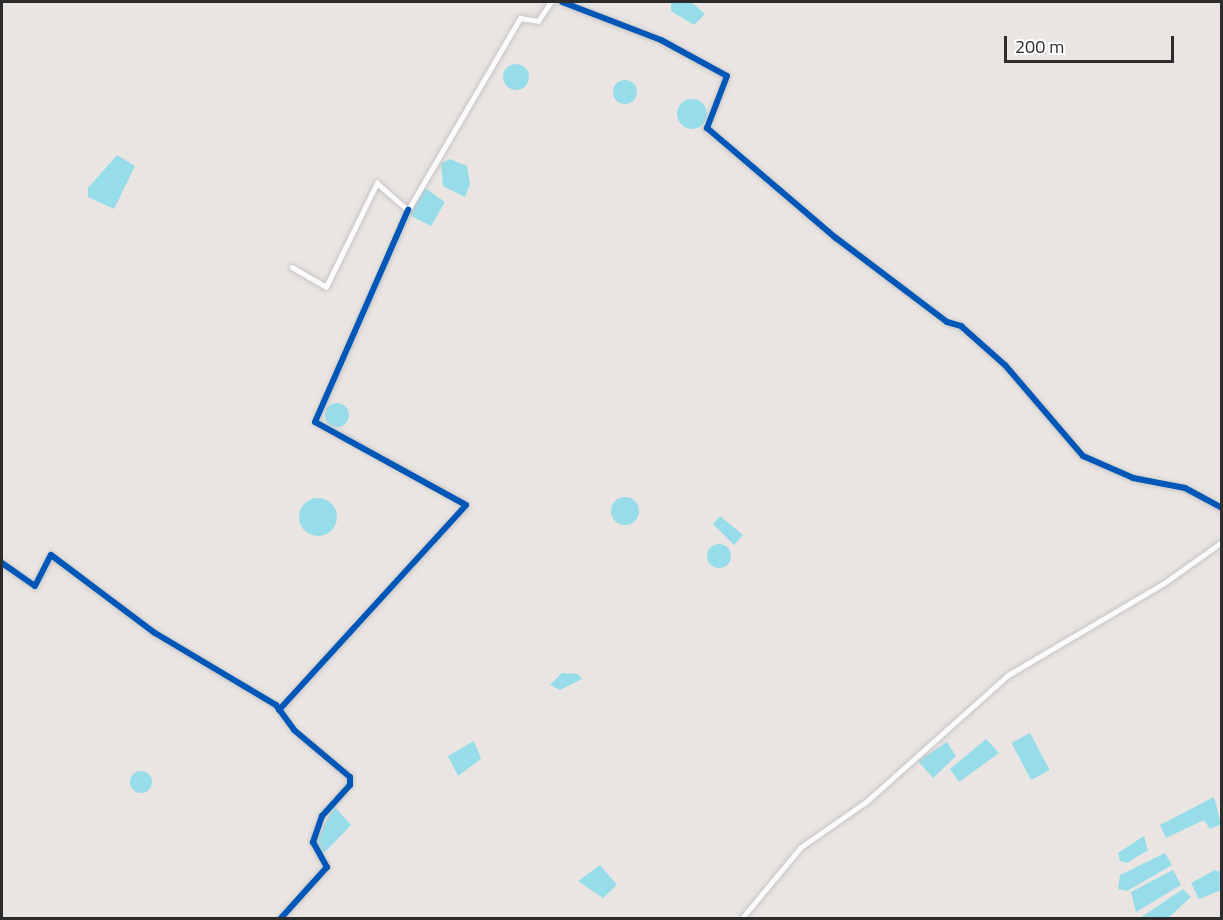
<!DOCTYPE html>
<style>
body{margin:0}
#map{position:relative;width:1223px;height:920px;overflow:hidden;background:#eae5e2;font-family:"Titillium Web",sans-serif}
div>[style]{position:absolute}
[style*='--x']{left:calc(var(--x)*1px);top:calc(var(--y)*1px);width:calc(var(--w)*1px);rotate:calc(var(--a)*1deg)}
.water>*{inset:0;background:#97dde9;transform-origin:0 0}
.round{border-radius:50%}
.roads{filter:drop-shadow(0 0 2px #c6c4c4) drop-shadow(0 0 2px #c6c4c4)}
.minor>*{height:4.5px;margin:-2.25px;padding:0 2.25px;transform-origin:2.25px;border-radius:2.25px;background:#fcfbfb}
.tertiary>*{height:5px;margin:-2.5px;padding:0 2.5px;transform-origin:2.5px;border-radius:2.5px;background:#fcfbfb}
.cycleway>*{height:6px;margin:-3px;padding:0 3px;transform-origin:3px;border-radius:3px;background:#0057b8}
span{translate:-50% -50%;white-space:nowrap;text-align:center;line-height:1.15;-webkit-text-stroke:6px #fff;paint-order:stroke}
.frame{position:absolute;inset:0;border:3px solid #2c2c2c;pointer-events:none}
.scale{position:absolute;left:1004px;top:36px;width:170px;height:27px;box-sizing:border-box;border:3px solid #2c2c2c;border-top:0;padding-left:8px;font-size:18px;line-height:21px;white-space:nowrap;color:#2c2c2c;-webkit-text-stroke:4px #fff;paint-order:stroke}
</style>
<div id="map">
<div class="water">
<i style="clip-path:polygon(671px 2px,691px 2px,705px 14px,694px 25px,671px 11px)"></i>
<i class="round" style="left:503px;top:64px;width:26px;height:26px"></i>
<i class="round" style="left:613px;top:80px;width:24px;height:24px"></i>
<i class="round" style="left:677px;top:99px;width:30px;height:30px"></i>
<i style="clip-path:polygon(117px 155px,135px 166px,114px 209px,88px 197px,88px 188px)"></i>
<i style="clip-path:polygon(450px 159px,467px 166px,470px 184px,465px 197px,443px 186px,441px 163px)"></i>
<i style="clip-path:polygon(425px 188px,445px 202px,431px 226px,407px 214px)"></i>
<i class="round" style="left:325px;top:403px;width:24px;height:24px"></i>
<i class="round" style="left:611px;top:497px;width:28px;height:28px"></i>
<i class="round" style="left:299px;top:498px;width:38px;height:38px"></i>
<i style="clip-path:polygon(720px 516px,743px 535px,734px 545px,713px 524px)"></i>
<i class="round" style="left:707px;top:544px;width:24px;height:24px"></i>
<i style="clip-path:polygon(562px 673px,578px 674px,582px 679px,560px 690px,550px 685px)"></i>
<i style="left:1030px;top:733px;width:42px;height:21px;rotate:62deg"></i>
<i style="clip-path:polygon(986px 739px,999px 753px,959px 782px,950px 769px)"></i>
<i style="clip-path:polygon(474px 741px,481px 759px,458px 776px,448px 756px)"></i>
<i style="clip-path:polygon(947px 742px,956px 756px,933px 778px,918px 761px)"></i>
<i class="round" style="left:130px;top:771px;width:22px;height:22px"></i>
<i style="clip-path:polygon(1214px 797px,1221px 824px,1210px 829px,1204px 820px,1166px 838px,1160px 825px)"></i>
<i style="clip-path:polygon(334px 806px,351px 825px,324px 853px,314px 846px)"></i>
<i style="clip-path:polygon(1144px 836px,1148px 850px,1127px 863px,1120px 861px,1118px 853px)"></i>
<i style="clip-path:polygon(1165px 853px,1172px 865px,1127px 891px,1118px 889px,1120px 875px)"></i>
<i style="clip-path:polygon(600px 865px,617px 885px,603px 898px,578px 881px)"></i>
<i style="clip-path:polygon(1173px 870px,1181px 885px,1136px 912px,1131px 892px)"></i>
<i style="clip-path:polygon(1215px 870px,1221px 872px,1221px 890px,1199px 899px,1191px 883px)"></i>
<i style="clip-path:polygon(1183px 889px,1191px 897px,1168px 918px,1140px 918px)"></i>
</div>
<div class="roads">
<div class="minor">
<i style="--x:562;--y:2;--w:106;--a:21"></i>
<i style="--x:661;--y:40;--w:75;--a:28.6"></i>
<i style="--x:727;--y:76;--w:56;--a:111"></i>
<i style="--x:707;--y:128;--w:170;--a:40.5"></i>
<i style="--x:836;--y:238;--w:139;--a:37.1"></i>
<i style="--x:947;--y:322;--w:15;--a:16"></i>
<i style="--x:961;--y:326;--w:59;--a:41.6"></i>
<i style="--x:1005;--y:365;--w:120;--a:49.4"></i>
<i style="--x:1083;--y:456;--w:55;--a:23.7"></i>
<i style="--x:1133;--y:478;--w:53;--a:10.9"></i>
<i style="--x:1185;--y:488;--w:42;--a:28.4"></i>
<i style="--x:292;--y:267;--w:39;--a:30"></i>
<i style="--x:326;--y:287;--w:116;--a:-63.9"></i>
<i style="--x:377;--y:183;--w:41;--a:41.1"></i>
<i style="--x:408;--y:210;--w:222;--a:-59.7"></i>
<i style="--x:520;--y:18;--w:18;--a:9"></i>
<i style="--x:538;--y:21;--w:23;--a:-56"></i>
<i style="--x:2;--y:563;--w:40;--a:34.9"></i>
<i style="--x:35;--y:586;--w:35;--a:-63"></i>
<i style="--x:51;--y:555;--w:130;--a:36.9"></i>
<i style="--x:155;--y:633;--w:141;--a:30.8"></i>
<i style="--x:276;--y:705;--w:31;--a:54"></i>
<i style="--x:294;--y:730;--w:73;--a:40"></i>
<i style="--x:350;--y:777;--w:8;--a:90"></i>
<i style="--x:350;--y:785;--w:42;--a:132.1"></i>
<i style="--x:322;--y:816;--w:28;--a:109"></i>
<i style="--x:313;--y:842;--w:29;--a:61"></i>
<i style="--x:327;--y:867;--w:69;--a:132"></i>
<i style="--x:279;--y:710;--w:277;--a:-47.6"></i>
<i style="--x:466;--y:505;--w:172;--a:-151.2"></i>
<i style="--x:315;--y:422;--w:232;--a:-66.3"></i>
</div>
<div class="tertiary">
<i style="--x:742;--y:918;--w:92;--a:-50.3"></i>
<i style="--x:801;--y:847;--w:80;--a:-34.9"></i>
<i style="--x:867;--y:801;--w:189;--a:-41.8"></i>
<i style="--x:1008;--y:675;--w:181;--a:-30.5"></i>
<i style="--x:1164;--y:583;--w:71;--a:-35.3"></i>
</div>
</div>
<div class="cycleway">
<i style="--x:562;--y:2;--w:106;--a:21"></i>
<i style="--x:661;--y:40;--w:75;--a:28.6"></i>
<i style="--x:727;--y:76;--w:56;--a:111"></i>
<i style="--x:707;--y:128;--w:170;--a:40.5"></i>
<i style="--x:836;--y:238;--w:139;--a:37.1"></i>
<i style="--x:947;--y:322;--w:15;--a:16"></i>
<i style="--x:961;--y:326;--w:59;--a:41.6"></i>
<i style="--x:1005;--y:365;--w:120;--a:49.4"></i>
<i style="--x:1083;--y:456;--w:55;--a:23.7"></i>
<i style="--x:1133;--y:478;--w:53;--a:10.9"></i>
<i style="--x:1185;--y:488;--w:42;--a:28.4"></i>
<i style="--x:2;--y:563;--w:40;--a:34.9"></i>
<i style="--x:35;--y:586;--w:35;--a:-63"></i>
<i style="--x:51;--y:555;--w:130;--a:36.9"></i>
<i style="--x:155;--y:633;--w:141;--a:30.8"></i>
<i style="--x:276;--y:705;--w:31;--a:54"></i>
<i style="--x:294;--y:730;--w:73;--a:40"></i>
<i style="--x:350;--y:777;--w:8;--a:90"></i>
<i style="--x:350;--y:785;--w:42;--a:132.1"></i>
<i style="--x:322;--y:816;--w:28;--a:109"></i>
<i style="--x:313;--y:842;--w:29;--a:61"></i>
<i style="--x:327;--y:867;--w:69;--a:132"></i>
<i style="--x:279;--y:710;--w:277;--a:-47.6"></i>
<i style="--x:466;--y:505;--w:172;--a:-151.2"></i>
<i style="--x:315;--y:422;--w:232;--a:-66.3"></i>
</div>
<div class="frame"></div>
<div class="scale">200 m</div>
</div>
